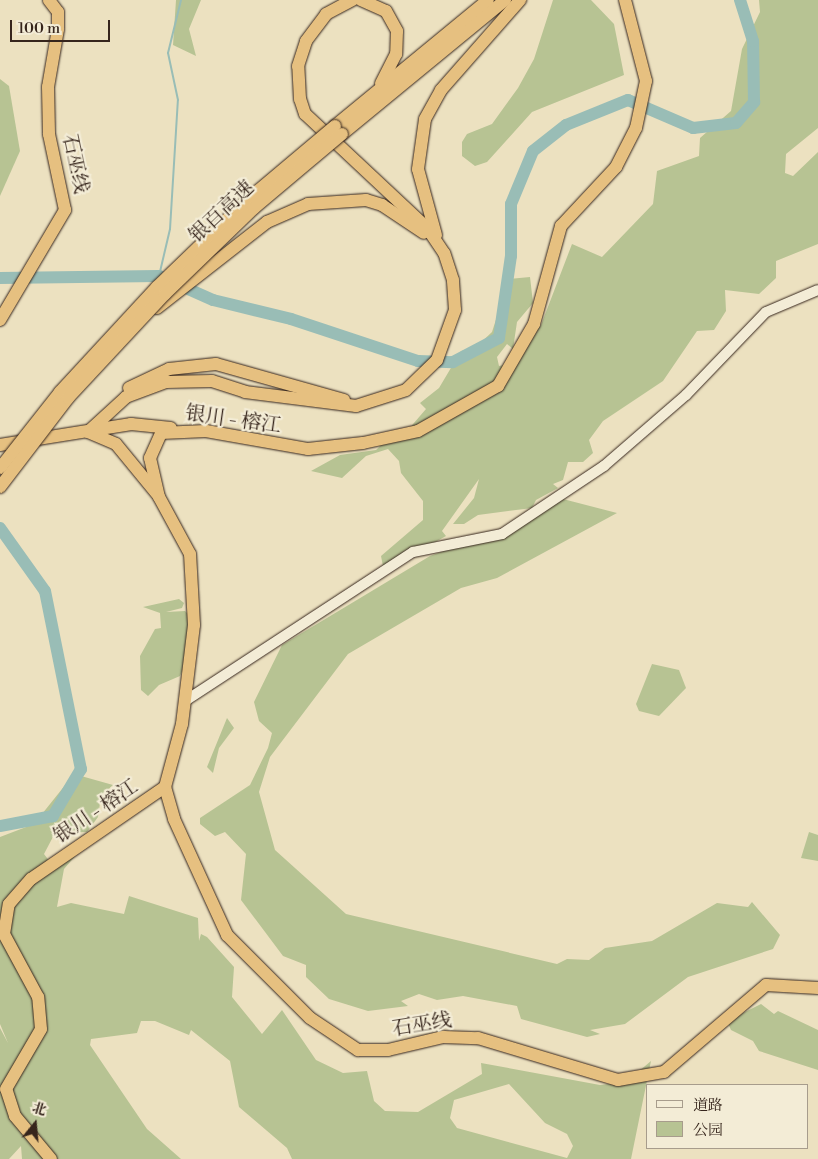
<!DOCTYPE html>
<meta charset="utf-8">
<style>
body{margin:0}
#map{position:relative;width:818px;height:1159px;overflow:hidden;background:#ece1c0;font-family:"Libre Bodoni","Noto Serif SC",serif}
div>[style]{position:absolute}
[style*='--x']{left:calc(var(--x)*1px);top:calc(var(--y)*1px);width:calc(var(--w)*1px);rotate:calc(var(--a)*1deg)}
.green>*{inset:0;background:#b7c393}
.stream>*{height:2px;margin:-1px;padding:0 1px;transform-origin:1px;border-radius:1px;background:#99bdb6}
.river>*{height:12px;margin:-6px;padding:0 6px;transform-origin:6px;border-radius:6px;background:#99bdb6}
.roads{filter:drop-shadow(0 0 1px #36251c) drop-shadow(0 0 1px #36251c)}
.secondary>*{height:10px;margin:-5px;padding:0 5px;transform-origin:5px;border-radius:5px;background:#f3ecd6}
.highway>*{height:12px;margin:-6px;padding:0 6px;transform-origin:6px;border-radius:6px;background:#e6c080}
.bridges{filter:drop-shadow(0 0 1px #36251c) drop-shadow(0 0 1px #36251c)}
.highway-bridge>*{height:12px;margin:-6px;padding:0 6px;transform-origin:6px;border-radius:6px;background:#e6c080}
span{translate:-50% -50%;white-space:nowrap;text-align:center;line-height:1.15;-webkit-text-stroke:4.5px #f3ecd6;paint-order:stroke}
.street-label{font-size:20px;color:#36251c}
.legend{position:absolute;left:646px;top:1084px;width:162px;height:65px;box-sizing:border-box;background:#f3ecd6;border:1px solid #a79c8c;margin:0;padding:6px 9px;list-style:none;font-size:15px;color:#36251c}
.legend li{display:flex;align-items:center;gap:10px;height:25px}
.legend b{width:25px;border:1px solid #a79c8c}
.north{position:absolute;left:10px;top:1099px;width:50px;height:50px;-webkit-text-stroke:4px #f3ecd6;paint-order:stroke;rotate:17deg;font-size:14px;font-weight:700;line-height:20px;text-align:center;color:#36251c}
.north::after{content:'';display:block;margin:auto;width:18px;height:22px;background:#36251c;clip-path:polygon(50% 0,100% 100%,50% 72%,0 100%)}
.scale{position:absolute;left:10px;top:20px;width:100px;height:22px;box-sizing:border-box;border:2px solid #36251c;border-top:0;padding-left:6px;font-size:15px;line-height:18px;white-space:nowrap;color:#36251c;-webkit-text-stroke:4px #f3ecd6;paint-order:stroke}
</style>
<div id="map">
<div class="green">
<i style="clip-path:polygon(176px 0,201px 0,189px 29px,196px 56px,173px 45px)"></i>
<i style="clip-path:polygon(553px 0,591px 0,614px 24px,624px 75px,532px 112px,487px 162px,475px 166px,462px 156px,462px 142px,467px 134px,492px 124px,518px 88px,534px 59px)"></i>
<i style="clip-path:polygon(759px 0,818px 0,818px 128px,786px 154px,785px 173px,793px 176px,818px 152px,818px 244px,776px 261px,776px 278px,759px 294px,725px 290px,726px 311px,714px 330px,697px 331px,663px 381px,603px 421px,589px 440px,593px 453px,583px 462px,568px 462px,563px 480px,553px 484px,558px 488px,536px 500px,532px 508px,478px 515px,464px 524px,453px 524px,474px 498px,479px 479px,442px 531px,446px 536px,384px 571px,381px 556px,423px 520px,423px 501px,401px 473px,399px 461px,388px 449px,366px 456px,342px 478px,311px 471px,340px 455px,376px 450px,385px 441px,401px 438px,426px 409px,420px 403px,439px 388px,461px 351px,475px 348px,492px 332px,509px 279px,530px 277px,533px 303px,517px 322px,513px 349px,507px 344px,497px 357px,499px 366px,510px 364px,541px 325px,572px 244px,602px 257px,653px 204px,657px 171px,699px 156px,700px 138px,731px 111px,742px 49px,760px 12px)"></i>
<i style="clip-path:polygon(0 79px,9px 86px,20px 151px,0 196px)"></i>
<i style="clip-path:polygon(559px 498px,617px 513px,497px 578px,461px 588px,348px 654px,270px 757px,259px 792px,275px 850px,346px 914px,557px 964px,567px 959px,589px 960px,605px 948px,652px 941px,717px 903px,748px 907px,752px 902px,780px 935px,773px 949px,688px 977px,625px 1024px,590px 1030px,600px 1034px,587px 1037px,521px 1019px,517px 1006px,463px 996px,437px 1000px,419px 994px,401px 1001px,408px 1006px,368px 1011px,329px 999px,306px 977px,306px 965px,283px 956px,241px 900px,246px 854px,225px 832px,215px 836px,200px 824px,200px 818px,250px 785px,268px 748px,272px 733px,259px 721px,254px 702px,282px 645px,430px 556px,539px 515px)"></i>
<i style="clip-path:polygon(179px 599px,184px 603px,182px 608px,166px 612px,185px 611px,190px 616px,184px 667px,180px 676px,159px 685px,148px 696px,141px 690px,140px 656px,155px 629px,161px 628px,160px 613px,143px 607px)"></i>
<i style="clip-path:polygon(652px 664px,679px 670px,686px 688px,659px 716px,639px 711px,636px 704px)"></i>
<i style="clip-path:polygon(227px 718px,234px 728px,219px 748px,213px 773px,207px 767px)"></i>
<i style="clip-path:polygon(evenodd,74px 774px,113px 785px,101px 796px,98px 817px,87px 832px,55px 833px,44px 854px,53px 866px,77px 854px,64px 869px,57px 907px,71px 903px,124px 914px,129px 896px,198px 918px,199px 941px,201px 934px,207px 937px,234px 967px,232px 997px,262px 1034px,282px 1010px,316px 1060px,343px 1073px,367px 1071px,374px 1101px,385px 1111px,418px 1112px,482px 1074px,481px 1063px,600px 1085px,626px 1082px,651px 1061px,631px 1159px,292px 1159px,287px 1148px,239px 1107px,230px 1061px,191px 1030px,189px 1035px,155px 1021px,141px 1021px,137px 1033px,91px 1039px,90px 1045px,147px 1129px,181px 1159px,22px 1159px,21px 1146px,9px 1159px,0 1159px,0 1028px,8px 1043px,0 1024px,0 837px,34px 824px,74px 774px,509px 1084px,545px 1123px,567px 1134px,573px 1146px,567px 1158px,457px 1128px,450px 1118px,454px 1100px,509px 1084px)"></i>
<i style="clip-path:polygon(809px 832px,818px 835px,818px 861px,801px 858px)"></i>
<i style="clip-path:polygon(761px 1004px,774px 1014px,778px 1011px,818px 1030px,818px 1070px,759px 1051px,753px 1041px,731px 1030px,727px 1021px)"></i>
</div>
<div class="stream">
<i style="--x:159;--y:276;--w:48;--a:-76.8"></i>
<i style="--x:170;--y:229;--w:129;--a:-86.5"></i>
<i style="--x:178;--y:100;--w:48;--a:-102"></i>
<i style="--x:168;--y:53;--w:55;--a:-76.2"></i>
</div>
<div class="river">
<i style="--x:0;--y:278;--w:159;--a:-0.7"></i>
<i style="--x:159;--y:276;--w:59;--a:24"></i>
<i style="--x:213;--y:300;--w:80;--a:13.7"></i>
<i style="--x:291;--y:319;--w:134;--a:18.3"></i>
<i style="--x:418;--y:361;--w:35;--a:2"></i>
<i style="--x:453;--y:362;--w:52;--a:-27.6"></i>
<i style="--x:499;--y:338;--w:83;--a:-81.7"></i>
<i style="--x:511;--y:256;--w:52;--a:-90"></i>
<i style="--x:511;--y:204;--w:57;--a:-67.5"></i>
<i style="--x:533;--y:151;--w:42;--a:-38.2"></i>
<i style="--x:566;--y:125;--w:67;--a:-22"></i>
<i style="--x:628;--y:100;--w:71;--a:23.3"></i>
<i style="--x:693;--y:128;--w:43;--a:-6.6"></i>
<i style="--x:736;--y:123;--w:28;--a:-49"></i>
<i style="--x:754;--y:102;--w:61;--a:-90.9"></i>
<i style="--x:753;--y:41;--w:43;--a:-107.6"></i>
<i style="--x:0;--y:528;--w:77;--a:54.5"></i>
<i style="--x:45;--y:591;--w:182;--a:78.6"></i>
<i style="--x:81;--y:769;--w:55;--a:120.8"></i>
<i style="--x:53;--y:816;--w:54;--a:169.3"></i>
</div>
<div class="roads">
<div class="secondary">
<i style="--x:185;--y:701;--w:272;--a:-33.2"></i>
<i style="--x:413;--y:552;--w:91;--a:-11.4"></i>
<i style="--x:502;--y:534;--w:123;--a:-33.7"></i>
<i style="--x:604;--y:466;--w:108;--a:-40.9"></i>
<i style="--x:686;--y:395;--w:115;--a:-46.1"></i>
<i style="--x:766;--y:312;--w:56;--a:-22.9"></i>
</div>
<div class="highway">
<i style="--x:361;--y:0;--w:27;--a:24"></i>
<i style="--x:386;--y:11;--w:23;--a:61"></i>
<i style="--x:397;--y:31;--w:23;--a:92"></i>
<i style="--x:396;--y:54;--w:33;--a:117"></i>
<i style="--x:335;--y:126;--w:198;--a:-39.5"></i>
<i style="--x:342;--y:134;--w:211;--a:-39.4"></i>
<i style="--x:436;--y:235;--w:68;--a:-105.3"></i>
<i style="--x:418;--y:169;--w:50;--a:-82"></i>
<i style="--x:425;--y:119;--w:33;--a:-61"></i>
<i style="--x:441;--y:90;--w:120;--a:-48.7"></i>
<i style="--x:157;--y:308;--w:140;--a:-38"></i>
<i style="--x:267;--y:222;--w:45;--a:-23.7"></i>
<i style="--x:308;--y:204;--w:58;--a:-3.9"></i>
<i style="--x:366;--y:200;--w:17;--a:17"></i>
<i style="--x:382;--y:205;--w:50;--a:33.7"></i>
<i style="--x:0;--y:320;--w:128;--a:-59.4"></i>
<i style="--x:65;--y:210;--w:78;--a:-101.9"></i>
<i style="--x:49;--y:134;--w:47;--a:-91.2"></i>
<i style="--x:48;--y:87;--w:59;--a:-80.2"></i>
<i style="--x:58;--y:29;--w:17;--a:-90"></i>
<i style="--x:58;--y:12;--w:15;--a:-127"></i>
<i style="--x:129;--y:388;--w:44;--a:-25.4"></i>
<i style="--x:169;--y:369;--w:47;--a:-6.1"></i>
<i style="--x:216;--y:364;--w:133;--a:15.7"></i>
<i style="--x:88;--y:432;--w:52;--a:-42.6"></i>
<i style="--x:126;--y:397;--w:43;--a:-20.6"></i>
<i style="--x:166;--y:382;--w:46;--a:-1.2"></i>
<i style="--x:212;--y:381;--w:35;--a:18"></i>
<i style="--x:245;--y:392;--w:112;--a:7.2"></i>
<i style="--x:356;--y:406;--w:52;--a:-17.7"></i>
<i style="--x:406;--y:390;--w:43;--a:-44.1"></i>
<i style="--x:437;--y:360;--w:53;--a:-70.2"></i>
<i style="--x:455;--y:310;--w:30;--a:-94"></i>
<i style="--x:453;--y:280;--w:28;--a:-108"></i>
<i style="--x:444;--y:253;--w:29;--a:-124"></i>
<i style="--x:428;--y:229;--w:168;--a:-136.9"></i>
<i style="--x:305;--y:114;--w:16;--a:-108"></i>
<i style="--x:300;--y:99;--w:33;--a:-93"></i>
<i style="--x:298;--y:66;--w:26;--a:-72"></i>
<i style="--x:306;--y:41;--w:34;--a:-53"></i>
<i style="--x:326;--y:14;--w:30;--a:-28"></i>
<i style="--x:88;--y:432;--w:30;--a:23"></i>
<i style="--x:116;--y:444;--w:65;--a:50.6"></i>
<i style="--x:0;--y:445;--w:133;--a:-9.1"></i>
<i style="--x:131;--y:424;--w:40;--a:5.7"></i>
<i style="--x:165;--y:787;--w:33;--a:74"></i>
<i style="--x:174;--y:819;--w:128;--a:65.4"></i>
<i style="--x:227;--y:935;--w:117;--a:45"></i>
<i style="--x:310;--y:1018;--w:58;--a:33.7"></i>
<i style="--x:358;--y:1050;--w:30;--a:0"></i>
<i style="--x:388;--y:1050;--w:57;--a:-13.3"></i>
<i style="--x:443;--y:1037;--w:35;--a:2"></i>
<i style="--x:478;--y:1038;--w:146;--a:16.7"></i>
<i style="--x:618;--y:1080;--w:47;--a:-9.9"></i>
<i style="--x:664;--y:1072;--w:134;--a:-40.5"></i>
<i style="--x:766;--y:985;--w:52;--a:3.3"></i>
<i style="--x:51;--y:1159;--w:56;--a:-129.9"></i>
<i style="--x:15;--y:1116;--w:28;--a:-108"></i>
<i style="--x:6;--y:1089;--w:69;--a:-59.7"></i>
<i style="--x:41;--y:1029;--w:32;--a:-95"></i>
<i style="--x:38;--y:997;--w:72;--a:-118.4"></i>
<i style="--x:4;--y:934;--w:30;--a:-81"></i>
<i style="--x:9;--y:904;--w:33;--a:-49"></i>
<i style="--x:31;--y:879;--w:163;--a:-34.5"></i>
<i style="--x:165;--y:787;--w:65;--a:-74.9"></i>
<i style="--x:182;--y:724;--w:100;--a:-83.1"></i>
<i style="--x:194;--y:625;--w:71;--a:-93.2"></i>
<i style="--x:190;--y:554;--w:65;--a:-118.5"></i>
<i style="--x:159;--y:497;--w:40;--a:-103"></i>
<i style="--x:150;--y:458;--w:27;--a:-66"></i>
<i style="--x:161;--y:433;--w:45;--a:-2.5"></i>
<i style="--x:206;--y:431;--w:104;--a:10"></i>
<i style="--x:308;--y:449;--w:55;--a:-6.2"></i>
<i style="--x:363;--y:443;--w:56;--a:-12.3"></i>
<i style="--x:418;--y:431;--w:92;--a:-29.4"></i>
<i style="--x:498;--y:386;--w:72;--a:-59.9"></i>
<i style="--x:534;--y:324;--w:102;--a:-74.6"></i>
<i style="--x:561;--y:226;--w:81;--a:-47"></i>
<i style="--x:616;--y:167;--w:44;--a:-62.9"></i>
<i style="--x:636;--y:128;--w:48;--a:-78"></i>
<i style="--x:646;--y:81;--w:84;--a:-104.5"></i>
</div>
</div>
<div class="bridges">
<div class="highway-bridge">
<i style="--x:0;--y:468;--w:97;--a:-51.7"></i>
<i style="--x:60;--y:392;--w:143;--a:-47.3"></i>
<i style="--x:157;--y:287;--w:125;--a:-44"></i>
<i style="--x:247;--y:200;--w:115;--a:-40.1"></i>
<i style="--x:0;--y:487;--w:112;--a:-52.6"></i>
<i style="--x:68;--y:398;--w:142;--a:-47"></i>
<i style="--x:165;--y:294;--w:124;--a:-44"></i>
<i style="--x:254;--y:208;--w:115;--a:-40.1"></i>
</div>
</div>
<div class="street-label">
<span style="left:75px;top:164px;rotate:78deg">石巫线</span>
<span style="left:222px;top:212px;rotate:-43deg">银百高速</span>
<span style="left:233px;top:420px;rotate:8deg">银川 - 榕江</span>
<span style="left:96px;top:812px;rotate:-34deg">银川 - 榕江</span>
<span style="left:422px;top:1025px;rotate:-9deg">石巫线</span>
</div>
<ul class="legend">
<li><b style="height:6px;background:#f3ecd6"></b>道路</li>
<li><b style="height:14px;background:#b7c393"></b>公园</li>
</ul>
<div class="north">北</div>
<div class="scale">100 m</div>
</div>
